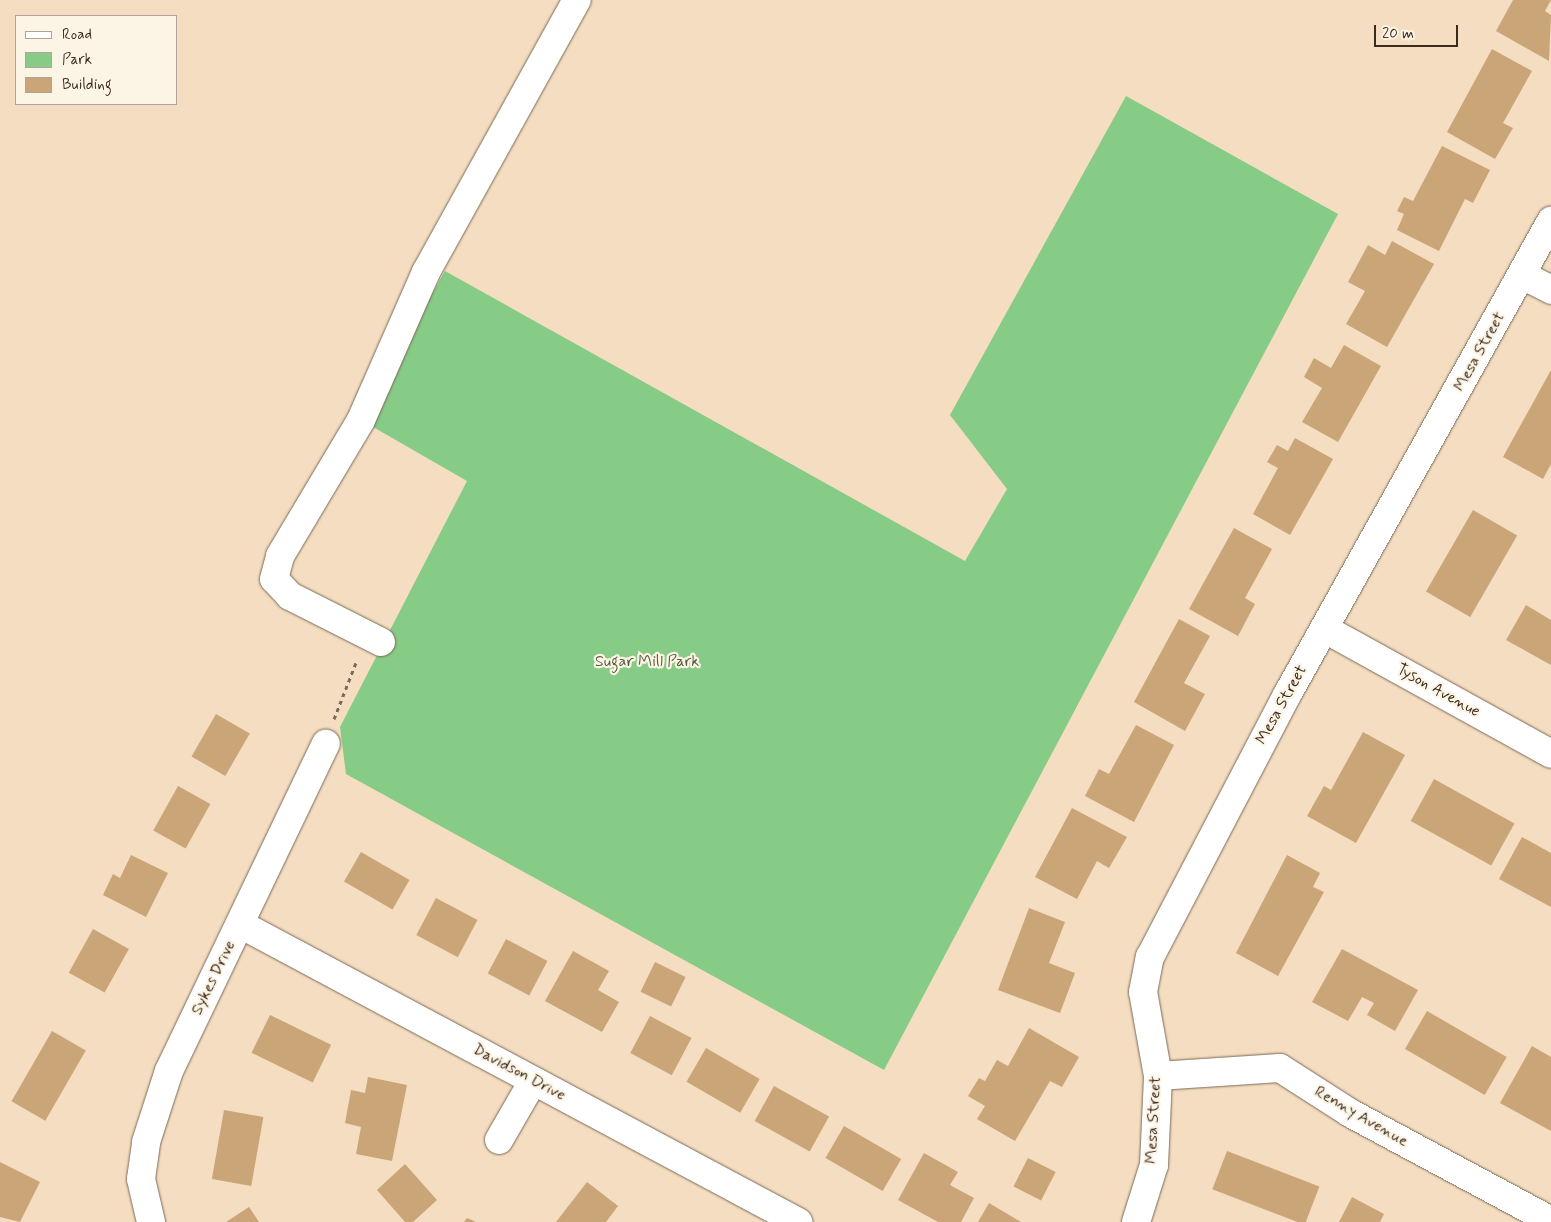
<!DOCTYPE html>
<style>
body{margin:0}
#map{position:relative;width:1551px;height:1222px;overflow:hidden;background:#f4ddc0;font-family:Mynerve,sans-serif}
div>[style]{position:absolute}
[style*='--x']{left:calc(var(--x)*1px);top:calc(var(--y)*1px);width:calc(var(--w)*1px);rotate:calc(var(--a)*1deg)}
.green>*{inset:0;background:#86cb86}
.building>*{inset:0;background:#caa578;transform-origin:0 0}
.path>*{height:3px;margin-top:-1.5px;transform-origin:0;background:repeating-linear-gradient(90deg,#7c6957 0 4px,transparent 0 8px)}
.roads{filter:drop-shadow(0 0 1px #7c6957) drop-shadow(0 0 1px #7c6957)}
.minor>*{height:28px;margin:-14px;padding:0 14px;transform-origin:14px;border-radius:14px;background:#fff}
span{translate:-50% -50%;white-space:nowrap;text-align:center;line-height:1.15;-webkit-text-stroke:4.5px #fcf5e5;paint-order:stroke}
.street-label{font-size:16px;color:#3b2a1e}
.park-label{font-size:16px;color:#525a3d}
.legend{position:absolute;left:15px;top:15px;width:162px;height:90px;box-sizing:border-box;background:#fcf5e5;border:1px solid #afa495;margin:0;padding:6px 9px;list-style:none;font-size:15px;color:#3b2a1e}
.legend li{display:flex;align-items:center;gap:10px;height:25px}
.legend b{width:25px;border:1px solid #afa495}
.scale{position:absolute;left:1374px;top:25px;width:84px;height:22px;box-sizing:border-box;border:2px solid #3b2a1e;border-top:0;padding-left:6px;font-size:15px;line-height:18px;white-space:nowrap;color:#3b2a1e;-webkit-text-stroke:4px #fcf5e5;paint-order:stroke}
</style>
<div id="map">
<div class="green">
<i style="clip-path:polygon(1126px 96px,1338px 214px,884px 1070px,346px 774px,340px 727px,467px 481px,361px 420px,445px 271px,965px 561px,1007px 489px,950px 415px)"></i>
</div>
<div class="building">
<i style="clip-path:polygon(1513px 0,1551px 0,1545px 11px,1551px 15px,1549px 61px,1496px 31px)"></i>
<i style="clip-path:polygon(1492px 49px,1532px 71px,1503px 123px,1513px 128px,1495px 159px,1447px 132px)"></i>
<i style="clip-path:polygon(1442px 146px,1490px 170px,1473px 203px,1465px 199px,1439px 251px,1397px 230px,1404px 214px,1397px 211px,1404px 197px,1413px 201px)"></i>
<i style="clip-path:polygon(1392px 241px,1434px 264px,1387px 347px,1346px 324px,1365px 291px,1348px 282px,1368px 245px,1385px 255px)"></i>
<i style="clip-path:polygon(1344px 345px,1381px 366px,1338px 442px,1302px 422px,1322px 388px,1304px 377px,1314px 358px,1331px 368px)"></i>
<i style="clip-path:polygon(1551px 370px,1551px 464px,1543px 479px,1503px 457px)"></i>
<i style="clip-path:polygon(1295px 438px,1333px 459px,1290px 535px,1253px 514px,1278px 468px,1267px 462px,1277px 445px,1288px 451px)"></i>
<i style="left:1473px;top:510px;width:51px;height:94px;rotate:30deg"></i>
<i style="clip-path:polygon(1234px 528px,1272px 549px,1245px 598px,1255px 604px,1238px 636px,1189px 609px)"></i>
<i style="clip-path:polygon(1526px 605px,1551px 620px,1551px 665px,1506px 640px)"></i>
<i style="clip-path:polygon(1179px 619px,1210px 636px,1184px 683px,1205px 694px,1185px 731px,1134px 702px)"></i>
<i style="left:216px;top:714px;width:39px;height:49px;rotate:30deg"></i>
<i style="clip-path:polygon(1136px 725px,1174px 745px,1134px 822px,1085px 796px,1099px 769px,1109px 774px)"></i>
<i style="clip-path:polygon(1363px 732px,1405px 755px,1356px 843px,1307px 816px,1324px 786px,1331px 790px)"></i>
<i style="left:1434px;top:779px;width:92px;height:48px;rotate:29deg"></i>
<i style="left:178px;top:786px;width:37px;height:51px;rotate:29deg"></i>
<i style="clip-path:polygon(1072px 808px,1127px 837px,1109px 868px,1097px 861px,1077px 899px,1035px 877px)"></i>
<i style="clip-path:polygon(1522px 837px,1551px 853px,1551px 907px,1499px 879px)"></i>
<i style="left:361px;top:852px;width:56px;height:34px;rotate:30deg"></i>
<i style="clip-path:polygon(131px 855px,168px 873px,146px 917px,103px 895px,113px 874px,120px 878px)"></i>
<i style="clip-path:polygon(1287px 855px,1320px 873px,1313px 887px,1324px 892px,1278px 976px,1236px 953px)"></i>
<i style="left:436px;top:898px;width:47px;height:42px;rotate:28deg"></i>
<i style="clip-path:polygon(1029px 908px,1065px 922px,1049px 963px,1075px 973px,1060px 1013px,998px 990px)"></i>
<i style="left:93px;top:929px;width:41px;height:50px;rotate:29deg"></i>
<i style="left:506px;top:939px;width:47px;height:39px;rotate:28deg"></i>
<i style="clip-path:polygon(1342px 949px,1418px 990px,1395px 1031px,1367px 1015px,1374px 1003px,1362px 997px,1348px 1021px,1312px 1002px)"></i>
<i style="clip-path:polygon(573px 951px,609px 971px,598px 990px,619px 1002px,602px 1032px,545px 1001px)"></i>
<i style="left:655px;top:962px;width:34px;height:33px;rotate:26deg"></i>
<i style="left:1427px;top:1011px;width:92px;height:44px;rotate:30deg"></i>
<i style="left:270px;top:1015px;width:68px;height:42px;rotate:26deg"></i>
<i style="left:650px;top:1016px;width:47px;height:42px;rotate:28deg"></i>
<i style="clip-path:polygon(1029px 1028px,1079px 1057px,1062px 1087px,1050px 1081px,1015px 1141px,977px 1119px,985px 1106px,968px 1096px,979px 1078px,985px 1081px,997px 1060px,1008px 1066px)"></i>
<i style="left:52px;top:1031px;width:39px;height:81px;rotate:30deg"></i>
<i style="clip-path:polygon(1532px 1046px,1551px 1057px,1551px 1131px,1500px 1103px)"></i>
<i style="left:706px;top:1048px;width:62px;height:39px;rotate:30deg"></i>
<i style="clip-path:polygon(368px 1077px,407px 1085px,392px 1161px,356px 1154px,361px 1127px,345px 1123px,351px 1090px,365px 1093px)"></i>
<i style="left:774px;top:1086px;width:63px;height:40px;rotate:29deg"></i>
<i style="left:224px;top:1110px;width:40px;height:70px;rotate:10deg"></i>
<i style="left:844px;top:1126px;width:66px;height:37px;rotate:30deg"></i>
<i style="left:1227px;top:1151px;width:99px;height:41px;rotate:21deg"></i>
<i style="clip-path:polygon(924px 1153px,958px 1172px,950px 1185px,974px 1198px,961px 1222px,938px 1222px,898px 1200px)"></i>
<i style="left:1028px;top:1158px;width:31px;height:32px;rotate:27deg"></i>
<i style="clip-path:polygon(0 1162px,40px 1182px,20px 1222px,0 1217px)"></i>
<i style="clip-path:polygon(405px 1164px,437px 1200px,413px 1222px,405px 1222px,377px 1190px)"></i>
<i style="clip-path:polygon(587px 1182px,618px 1206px,606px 1222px,556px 1222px)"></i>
<i style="clip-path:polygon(1352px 1197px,1384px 1214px,1380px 1222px,1339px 1222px)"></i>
<i style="clip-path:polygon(989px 1203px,1021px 1222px,978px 1222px)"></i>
<i style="clip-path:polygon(249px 1207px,259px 1222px,226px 1222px)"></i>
<i style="clip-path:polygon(467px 1218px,476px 1222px,464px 1222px)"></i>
</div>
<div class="path">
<i style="--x:334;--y:719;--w:63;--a:-68.7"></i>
</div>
<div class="roads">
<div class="minor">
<i style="--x:1522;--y:275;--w:33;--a:27"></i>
<i style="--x:1325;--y:629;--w:258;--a:28.9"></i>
<i style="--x:381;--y:642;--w:102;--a:-153.2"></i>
<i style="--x:290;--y:596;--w:23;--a:-133"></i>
<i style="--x:274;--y:579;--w:24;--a:-75"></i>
<i style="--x:280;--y:556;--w:158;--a:-59.2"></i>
<i style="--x:361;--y:420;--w:162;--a:-66.3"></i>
<i style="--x:426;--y:272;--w:311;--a:-61"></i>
<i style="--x:240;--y:924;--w:633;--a:28.1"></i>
<i style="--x:1158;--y:1076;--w:122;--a:-3.8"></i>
<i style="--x:1280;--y:1068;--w:83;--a:32.7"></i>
<i style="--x:1350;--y:1113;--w:228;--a:28.2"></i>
<i style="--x:499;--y:1140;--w:68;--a:-60"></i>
<i style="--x:151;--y:1222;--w:44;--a:-103.1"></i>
<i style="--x:141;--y:1179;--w:37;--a:-82"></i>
<i style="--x:146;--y:1142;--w:75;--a:-72.1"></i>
<i style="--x:169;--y:1071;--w:363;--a:-64.4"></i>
<i style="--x:1136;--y:1222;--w:60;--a:-72.5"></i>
<i style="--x:1154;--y:1165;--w:89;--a:-87.4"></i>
<i style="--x:1158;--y:1076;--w:85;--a:-100.1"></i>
<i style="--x:1143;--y:992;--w:36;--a:-79"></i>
<i style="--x:1150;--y:957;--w:296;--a:-62.4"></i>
<i style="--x:1287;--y:695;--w:543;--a:-60.88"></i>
</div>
</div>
<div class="street-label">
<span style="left:1480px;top:352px;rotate:-61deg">Mesa Street</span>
<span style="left:1438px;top:691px;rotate:29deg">Tyson Avenue</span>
<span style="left:1282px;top:705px;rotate:-61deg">Mesa Street</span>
<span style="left:214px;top:978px;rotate:-64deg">Sykes Drive</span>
<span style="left:519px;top:1073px;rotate:28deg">Davidson Drive</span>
<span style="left:1361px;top:1117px;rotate:30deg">Renny Avenue</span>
<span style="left:1154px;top:1120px;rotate:-87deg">Mesa Street</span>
</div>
<div class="park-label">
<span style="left:647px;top:662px">Sugar Mill Park</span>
</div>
<ul class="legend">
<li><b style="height:6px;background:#fff"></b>Road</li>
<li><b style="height:14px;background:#86cb86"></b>Park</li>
<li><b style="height:14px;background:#caa578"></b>Building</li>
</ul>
<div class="scale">20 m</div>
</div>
